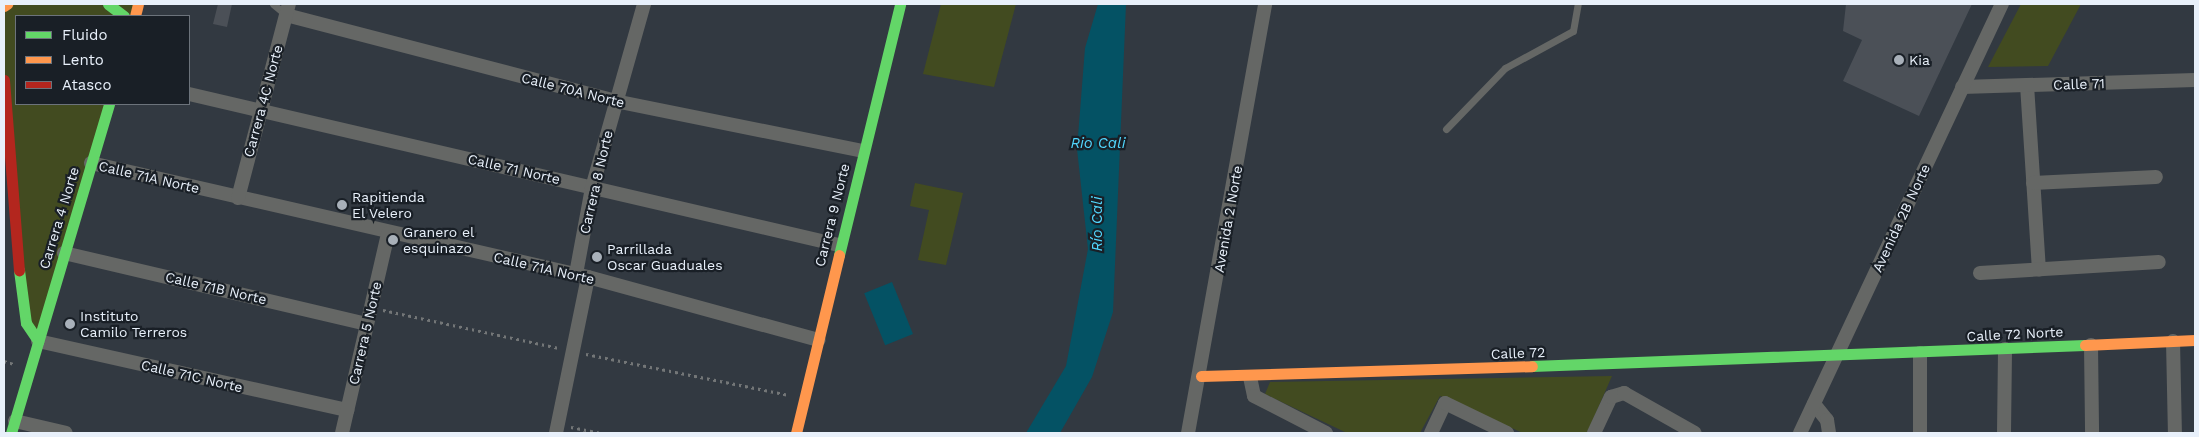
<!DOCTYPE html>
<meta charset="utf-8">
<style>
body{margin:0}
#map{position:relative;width:2199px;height:437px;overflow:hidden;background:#323941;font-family:"Work Sans",sans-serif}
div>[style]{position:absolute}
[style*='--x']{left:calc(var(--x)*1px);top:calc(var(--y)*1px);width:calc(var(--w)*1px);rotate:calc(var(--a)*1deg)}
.green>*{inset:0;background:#424b20}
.water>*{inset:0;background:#045264;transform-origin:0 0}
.building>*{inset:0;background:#4b5057}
.path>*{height:2.5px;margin-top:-1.25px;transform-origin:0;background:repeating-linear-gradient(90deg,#737677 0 2.5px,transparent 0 6.5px)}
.lane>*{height:7px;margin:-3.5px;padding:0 3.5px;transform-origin:3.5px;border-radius:3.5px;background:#656765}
.street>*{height:14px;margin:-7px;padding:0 7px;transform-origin:7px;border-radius:7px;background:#656765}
.fast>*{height:11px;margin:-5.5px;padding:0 5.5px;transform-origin:5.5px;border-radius:5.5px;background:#63d668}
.slow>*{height:11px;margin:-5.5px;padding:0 5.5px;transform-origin:5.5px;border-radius:5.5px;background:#ff974d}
.jam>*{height:11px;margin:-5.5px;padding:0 5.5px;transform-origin:5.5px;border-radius:5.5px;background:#b3261e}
.dots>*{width:14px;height:14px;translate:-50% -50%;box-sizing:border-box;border:2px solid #191f26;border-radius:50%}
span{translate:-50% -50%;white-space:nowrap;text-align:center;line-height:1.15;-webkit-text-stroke:4.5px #191f26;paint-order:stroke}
.poi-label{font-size:14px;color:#e8f0fa}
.left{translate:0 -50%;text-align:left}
.street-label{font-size:14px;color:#e8f0fa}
.water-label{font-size:15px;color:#52d7fe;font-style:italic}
.frame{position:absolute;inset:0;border:5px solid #e8f0fa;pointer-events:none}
.legend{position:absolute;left:15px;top:15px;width:175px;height:90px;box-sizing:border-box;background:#191f26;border:1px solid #6c737b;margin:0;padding:6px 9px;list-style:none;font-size:15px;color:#e8f0fa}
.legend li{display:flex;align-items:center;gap:10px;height:25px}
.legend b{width:25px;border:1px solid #6c737b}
</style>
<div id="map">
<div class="green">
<i style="clip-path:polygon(4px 4px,138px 4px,135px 16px,16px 16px,16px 104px,109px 104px,38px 341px,26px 323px,4px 80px)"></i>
<i style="clip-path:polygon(941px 4px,1016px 4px,994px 87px,923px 74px)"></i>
<i style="clip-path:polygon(2021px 4px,2081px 4px,2048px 66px,1988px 67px)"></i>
<i style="clip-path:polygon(915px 183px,963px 193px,946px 265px,918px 260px,929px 210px,910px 206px)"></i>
<i style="clip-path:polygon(1612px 376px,1587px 433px,1523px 433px,1440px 396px,1420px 433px,1347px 433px,1265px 394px,1270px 382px)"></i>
</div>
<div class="water">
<i style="clip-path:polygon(1098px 4px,1126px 4px,1113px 312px,1092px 377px,1060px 433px,1026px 433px,1066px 366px,1088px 249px,1077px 149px,1085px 48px)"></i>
<i style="left:892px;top:282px;width:56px;height:30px;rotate:68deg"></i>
</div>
<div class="building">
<i style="clip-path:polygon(218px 4px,232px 4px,227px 27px,213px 24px)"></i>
<i style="clip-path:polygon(1846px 4px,1972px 4px,1919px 116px,1843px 81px,1862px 40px,1843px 31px)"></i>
</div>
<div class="path">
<i style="--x:383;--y:310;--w:180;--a:12.2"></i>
<i style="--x:586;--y:354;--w:207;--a:11.4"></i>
<i style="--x:4;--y:361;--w:10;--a:17"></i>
<i style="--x:571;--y:427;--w:31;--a:11"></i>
</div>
<div class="lane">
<i style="--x:273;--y:4;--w:17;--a:40"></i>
<i style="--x:1446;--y:129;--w:85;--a:-46"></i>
<i style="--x:1505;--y:68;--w:77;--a:-28.6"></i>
<i style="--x:1573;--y:31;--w:27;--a:-80"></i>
</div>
<div class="street">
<i style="--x:286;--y:15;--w:340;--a:14.6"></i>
<i style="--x:615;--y:101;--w:253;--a:11.4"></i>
<i style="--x:2027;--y:85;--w:185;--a:86.3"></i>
<i style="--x:1962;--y:87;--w:233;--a:-1.7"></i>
<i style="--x:189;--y:94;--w:667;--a:13.08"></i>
<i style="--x:91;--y:163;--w:510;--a:12.92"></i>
<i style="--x:588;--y:277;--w:239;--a:15.3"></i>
<i style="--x:2033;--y:183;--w:123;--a:-2.8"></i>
<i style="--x:238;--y:198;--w:201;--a:-75.3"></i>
<i style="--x:64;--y:253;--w:311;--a:13.2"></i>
<i style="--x:1980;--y:273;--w:179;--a:-3.5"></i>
<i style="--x:576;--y:274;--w:87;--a:-79.5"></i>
<i style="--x:592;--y:188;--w:191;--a:-74.2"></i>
<i style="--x:38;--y:341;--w:317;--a:12.6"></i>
<i style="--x:2173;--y:341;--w:92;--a:88.8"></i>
<i style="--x:2091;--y:345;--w:88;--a:89.3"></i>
<i style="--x:1920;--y:353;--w:80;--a:90"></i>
<i style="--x:1250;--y:377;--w:19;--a:78"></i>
<i style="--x:1254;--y:396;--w:81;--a:27.2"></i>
<i style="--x:1814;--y:404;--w:21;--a:51"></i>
<i style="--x:1827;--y:420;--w:13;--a:81"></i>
<i style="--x:15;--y:421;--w:52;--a:13.2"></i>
<i style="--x:342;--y:433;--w:205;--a:-77"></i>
<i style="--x:556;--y:433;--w:159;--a:-78.4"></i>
<i style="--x:1188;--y:433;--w:436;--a:-79.8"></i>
<i style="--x:1431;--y:433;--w:33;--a:-65"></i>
<i style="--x:1445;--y:403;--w:69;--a:25.8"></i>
<i style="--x:1594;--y:433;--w:40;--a:-65"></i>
<i style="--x:1611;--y:397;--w:14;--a:-17"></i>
<i style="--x:1624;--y:393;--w:81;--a:29.4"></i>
<i style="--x:1800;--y:433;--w:474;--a:-64.8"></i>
<i style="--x:2004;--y:433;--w:84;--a:-89.3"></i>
</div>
<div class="fast">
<i style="--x:108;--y:4;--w:20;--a:37"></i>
<i style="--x:839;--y:255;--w:258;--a:-76.3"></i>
<i style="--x:19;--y:270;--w:53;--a:82.5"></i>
<i style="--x:26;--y:323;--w:22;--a:56"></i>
<i style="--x:1532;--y:366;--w:553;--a:-2.17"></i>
<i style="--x:11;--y:433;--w:343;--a:-73.4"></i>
</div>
<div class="slow">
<i style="--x:4;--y:6;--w:4;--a:-34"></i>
<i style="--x:135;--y:16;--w:12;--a:-76"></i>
<i style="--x:2085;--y:345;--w:110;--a:-2.6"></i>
<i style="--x:1201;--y:376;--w:331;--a:-1.7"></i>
<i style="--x:796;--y:433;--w:183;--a:-76.4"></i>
</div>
<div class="jam">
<i style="--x:4;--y:80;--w:191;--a:85.5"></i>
</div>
<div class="dots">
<i style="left:1899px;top:60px;background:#a8b0b9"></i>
<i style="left:342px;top:205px;background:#a8b0b9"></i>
<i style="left:393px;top:240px;background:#a8b0b9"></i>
<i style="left:597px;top:257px;background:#a8b0b9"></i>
<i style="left:70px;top:324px;background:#a8b0b9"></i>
</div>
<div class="poi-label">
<span class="left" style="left:1909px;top:60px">Kia</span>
<span class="left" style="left:352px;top:205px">Rapitienda<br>El Velero</span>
<span class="left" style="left:403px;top:240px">Granero el<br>esquinazo</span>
<span class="left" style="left:607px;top:257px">Parrillada<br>Oscar Guaduales</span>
<span class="left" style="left:80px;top:324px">Instituto<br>Camilo Terreros</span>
</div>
<div class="street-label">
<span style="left:2079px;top:84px;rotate:-2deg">Calle 71</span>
<span style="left:573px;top:90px;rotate:14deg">Calle 70A Norte</span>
<span style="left:263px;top:101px;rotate:-75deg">Carrera 4C Norte</span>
<span style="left:514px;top:169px;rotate:13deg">Calle 71 Norte</span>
<span style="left:149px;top:177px;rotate:13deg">Calle 71A Norte</span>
<span style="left:596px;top:182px;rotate:-77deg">Carrera 8 Norte</span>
<span style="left:832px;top:215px;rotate:-76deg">Carrera 9 Norte</span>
<span style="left:59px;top:218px;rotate:-73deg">Carrera 4 Norte</span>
<span style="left:1901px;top:218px;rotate:-65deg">Avenida 2B Norte</span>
<span style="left:1228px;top:219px;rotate:-80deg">Avenida 2 Norte</span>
<span style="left:544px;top:268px;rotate:13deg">Calle 71A Norte</span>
<span style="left:216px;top:288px;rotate:13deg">Calle 71B Norte</span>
<span style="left:365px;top:333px;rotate:-77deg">Carrera 5 Norte</span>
<span style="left:2015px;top:334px;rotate:-3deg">Calle 72 Norte</span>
<span style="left:1518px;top:353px;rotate:-2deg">Calle 72</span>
<span style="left:192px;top:376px;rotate:13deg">Calle 71C Norte</span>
</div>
<div class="water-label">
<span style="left:1098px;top:144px">Rio Cali</span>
<span style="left:1098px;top:224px;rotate:-90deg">Río Cali</span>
</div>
<div class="frame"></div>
<ul class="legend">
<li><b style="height:6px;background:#63d668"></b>Fluido</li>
<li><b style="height:6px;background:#ff974d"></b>Lento</li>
<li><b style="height:6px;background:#b3261e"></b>Atasco</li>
</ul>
</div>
